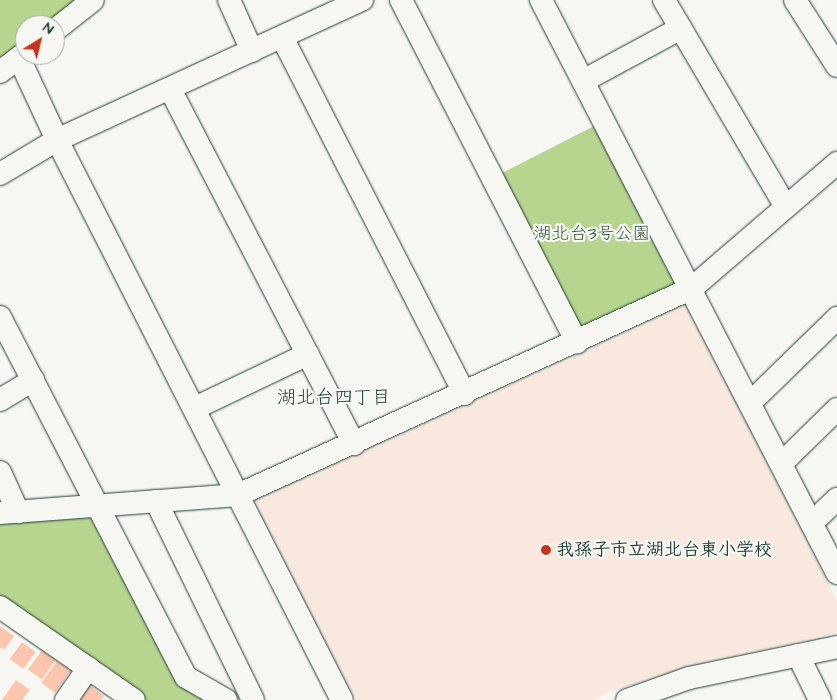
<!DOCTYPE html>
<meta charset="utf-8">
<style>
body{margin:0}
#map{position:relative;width:837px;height:700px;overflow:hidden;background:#f6f6f2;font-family:"Architects Daughter","Klee One",sans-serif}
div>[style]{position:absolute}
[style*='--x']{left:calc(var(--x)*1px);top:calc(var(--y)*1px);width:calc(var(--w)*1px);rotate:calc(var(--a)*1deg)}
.built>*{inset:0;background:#f8e8dd}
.green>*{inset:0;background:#b7d58e;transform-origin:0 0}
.building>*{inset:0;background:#fbc6ad;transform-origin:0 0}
.roads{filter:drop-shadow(0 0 1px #1f3d34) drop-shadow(0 0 1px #1f3d34)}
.minor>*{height:22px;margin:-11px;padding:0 11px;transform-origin:11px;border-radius:11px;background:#f6f6f2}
.dots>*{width:14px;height:14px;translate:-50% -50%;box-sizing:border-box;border:2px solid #f6f6f2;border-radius:50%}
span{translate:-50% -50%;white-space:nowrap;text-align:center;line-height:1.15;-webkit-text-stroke:4.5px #f6f6f2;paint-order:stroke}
.park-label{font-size:18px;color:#3d5b46}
.poi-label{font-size:18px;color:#1f3d34;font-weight:700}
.left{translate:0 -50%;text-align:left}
.neighbourhood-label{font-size:19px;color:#1f3d34}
.north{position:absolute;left:15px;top:15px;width:50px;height:50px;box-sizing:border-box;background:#f6f6f2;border:1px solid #a0aca6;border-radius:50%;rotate:36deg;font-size:14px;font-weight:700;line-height:20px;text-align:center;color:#1f3d34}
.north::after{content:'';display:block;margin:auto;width:18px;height:22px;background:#c8321e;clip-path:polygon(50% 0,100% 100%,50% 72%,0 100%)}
</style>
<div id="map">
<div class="built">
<i style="clip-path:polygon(685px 305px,837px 600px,837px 633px,698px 664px,608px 692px,595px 700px,356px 700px,254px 501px)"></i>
</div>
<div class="green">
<i style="clip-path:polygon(0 0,93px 0,55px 25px,25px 25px,25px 53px,0 72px)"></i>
<i style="left:604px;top:121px;width:189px;height:125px;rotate:63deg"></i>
<i style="clip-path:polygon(99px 505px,186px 677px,226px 700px,134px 700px,0 607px,0 513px)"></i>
</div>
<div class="building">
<i style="clip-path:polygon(0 626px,14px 636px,5px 649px,0 648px)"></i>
<i style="left:22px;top:642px;width:17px;height:21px;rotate:36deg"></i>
<i style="left:42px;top:650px;width:17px;height:24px;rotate:36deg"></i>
<i style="left:57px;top:661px;width:17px;height:27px;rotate:36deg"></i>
<i style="clip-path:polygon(16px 680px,30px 690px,22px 700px,2px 700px)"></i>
<i style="clip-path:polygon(88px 684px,104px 696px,101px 700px,76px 700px)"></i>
</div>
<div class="roads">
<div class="minor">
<i style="--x:229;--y:0;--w:56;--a:65.7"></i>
<i style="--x:401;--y:0;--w:385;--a:62.8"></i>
<i style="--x:541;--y:0;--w:645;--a:62.68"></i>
<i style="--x:664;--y:0;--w:240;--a:59.5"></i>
<i style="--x:795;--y:0;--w:78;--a:57.5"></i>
<i style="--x:55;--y:30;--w:48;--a:-38.3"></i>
<i style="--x:282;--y:37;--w:401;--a:62.9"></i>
<i style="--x:19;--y:58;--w:90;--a:65.1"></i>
<i style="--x:57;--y:140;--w:628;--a:63.03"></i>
<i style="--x:0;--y:72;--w:31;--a:-37"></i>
<i style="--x:583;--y:81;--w:111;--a:-28.4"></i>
<i style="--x:170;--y:89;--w:400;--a:62.6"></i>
<i style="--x:0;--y:174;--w:66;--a:-30.8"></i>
<i style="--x:57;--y:140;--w:336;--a:-24.7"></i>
<i style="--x:0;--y:317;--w:405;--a:62.7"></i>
<i style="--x:186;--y:677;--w:46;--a:29.9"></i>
<i style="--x:0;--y:400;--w:39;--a:-31"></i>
<i style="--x:750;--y:403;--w:122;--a:-44.3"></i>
<i style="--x:195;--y:408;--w:125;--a:-25.5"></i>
<i style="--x:782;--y:463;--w:77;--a:-44.5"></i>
<i style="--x:0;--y:472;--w:44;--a:65.8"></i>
<i style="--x:156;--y:501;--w:221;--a:64"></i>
<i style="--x:0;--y:513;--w:239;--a:-4.3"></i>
<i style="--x:238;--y:495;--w:498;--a:-24.5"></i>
<i style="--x:691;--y:289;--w:193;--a:-40.8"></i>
<i style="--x:812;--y:523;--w:35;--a:-44"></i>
<i style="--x:0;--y:607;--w:163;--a:34.8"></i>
<i style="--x:798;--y:655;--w:50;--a:63.9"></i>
<i style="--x:66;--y:700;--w:39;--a:-55"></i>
<i style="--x:627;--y:700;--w:66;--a:-19.5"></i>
<i style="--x:689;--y:678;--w:151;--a:-11.8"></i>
</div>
</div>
<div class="dots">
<i style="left:546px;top:550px;background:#c8321e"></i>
</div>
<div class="park-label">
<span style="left:592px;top:234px">湖北台3号公園</span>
</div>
<div class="poi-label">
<span class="left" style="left:556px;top:550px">我孫子市立湖北台東小学校</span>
</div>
<div class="neighbourhood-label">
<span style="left:334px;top:398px">湖北台四丁目</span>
</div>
<div class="north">N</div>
</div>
